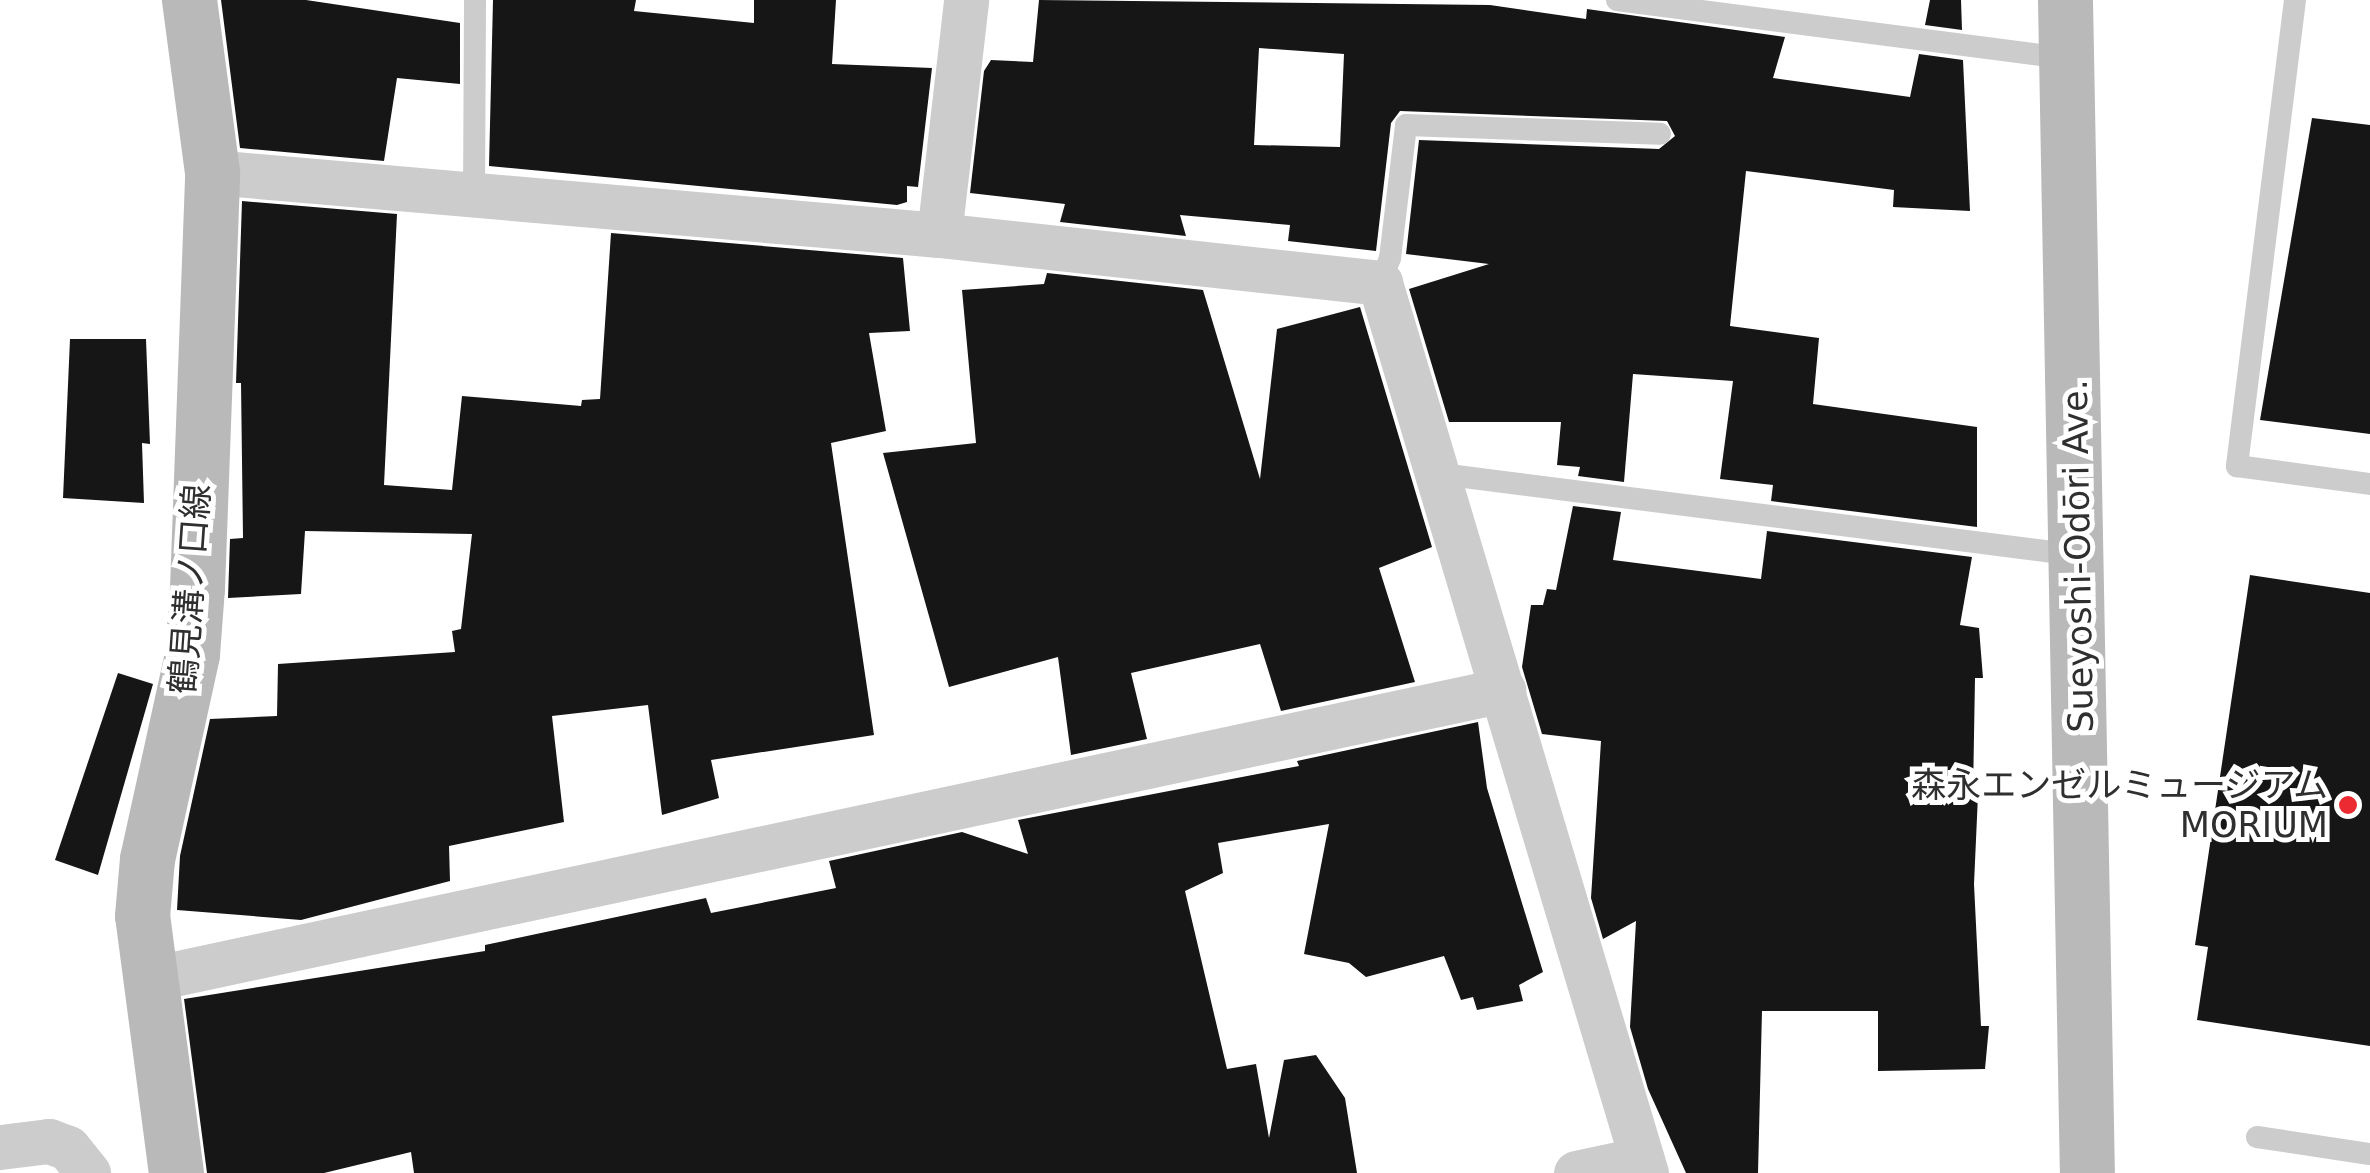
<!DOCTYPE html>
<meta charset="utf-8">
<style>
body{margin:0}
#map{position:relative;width:2370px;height:1173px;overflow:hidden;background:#fff;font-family:"DejaVu Sans","Noto Sans JP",sans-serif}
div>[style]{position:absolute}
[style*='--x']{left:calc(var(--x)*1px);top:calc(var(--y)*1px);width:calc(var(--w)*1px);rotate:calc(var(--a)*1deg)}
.building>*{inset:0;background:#161616}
.lane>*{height:22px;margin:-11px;padding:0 11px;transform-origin:11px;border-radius:11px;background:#ccc}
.street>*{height:45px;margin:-22.5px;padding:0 22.5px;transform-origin:22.5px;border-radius:22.5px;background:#ccc}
.secondary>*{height:55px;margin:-27.5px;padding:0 27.5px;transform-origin:27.5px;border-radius:27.5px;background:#b9b9b9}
.dots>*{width:28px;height:28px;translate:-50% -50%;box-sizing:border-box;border:5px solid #fff;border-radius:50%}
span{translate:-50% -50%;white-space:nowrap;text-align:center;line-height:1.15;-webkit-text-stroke:10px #fff;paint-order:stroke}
.street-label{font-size:35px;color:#2f2f2f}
.poi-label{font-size:35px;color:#2f2f2f}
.right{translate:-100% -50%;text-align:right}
</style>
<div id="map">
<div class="building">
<i style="clip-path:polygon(221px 0,306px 0,460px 23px,460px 84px,397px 78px,384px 161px,240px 148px)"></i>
<i style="clip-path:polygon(493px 0,636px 0,634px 11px,754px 23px,754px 0,836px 0,832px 64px,932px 68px,918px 187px,907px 186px,907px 202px,897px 205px,489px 166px)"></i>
<i style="clip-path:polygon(evenodd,1039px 0,1490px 5px,1586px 19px,1587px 9px,1785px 37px,1773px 78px,1910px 97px,1919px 54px,1963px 60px,1970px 211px,1893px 207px,1894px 190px,1746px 171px,1730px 326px,1819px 338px,1813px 404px,1977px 427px,1977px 527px,1771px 501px,1773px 485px,1720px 479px,1733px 381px,1633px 374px,1624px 482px,1578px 476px,1580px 467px,1557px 465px,1561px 422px,1449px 422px,1409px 289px,1489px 264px,1406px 254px,1419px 140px,1659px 149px,1675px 136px,1667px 121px,1400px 111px,1391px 123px,1376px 251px,1288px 241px,1290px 225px,1180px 215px,1186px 236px,1060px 222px,1065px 204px,970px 193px,984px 71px,991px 60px,1033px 62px,1039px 0,1259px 48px,1344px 54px,1340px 147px,1254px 145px,1259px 48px)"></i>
<i style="clip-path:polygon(1930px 0,1961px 0,1962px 30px,1925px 25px)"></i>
<i style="clip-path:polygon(2312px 118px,2370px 125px,2370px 434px,2260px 420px)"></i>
<i style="clip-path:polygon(242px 201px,397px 214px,384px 485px,452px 490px,462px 396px,581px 406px,582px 400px,600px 399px,611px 233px,903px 258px,910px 331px,869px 333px,886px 431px,831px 443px,874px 735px,711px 760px,719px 798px,662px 815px,648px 705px,552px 716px,564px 822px,449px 846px,450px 881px,301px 920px,177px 910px,180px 856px,210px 719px,277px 716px,278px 664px,455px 652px,452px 631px,461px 629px,472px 534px,305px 531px,301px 594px,228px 598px,230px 539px,243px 538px,241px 383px,236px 383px)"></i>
<i style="clip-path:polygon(1047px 273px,1203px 290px,1260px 479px,1277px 329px,1360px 307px,1432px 547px,1379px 568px,1415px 682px,1281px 711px,1260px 644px,1131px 673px,1147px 739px,1071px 755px,1058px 657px,949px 687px,883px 453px,976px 443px,962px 290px,1044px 284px)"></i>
<i style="clip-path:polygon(70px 339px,146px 339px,150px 444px,142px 443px,144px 503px,63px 498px)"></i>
<i style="clip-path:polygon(1573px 506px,1621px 512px,1613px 560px,1761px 579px,1767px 531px,1972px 557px,1960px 625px,1979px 628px,1983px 678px,1975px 678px,1973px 795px,1978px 795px,1974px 884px,1981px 1026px,1989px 1026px,1985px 1069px,1878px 1071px,1878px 1011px,1762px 1011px,1758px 1173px,1686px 1173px,1648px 1089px,1630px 1027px,1636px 921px,1603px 939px,1591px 898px,1601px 741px,1542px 734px,1522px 667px,1531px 605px,1543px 605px,1547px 589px,1556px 590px)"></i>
<i style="clip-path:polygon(2250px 575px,2370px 593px,2370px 1046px,2197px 1020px,2208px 947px,2195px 945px)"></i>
<i style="clip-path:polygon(118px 673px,153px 684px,98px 875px,55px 860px)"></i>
<i style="clip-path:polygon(1478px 722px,1487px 788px,1543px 972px,1519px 985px,1523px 1001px,1477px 1010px,1473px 997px,1461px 1000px,1444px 956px,1366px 977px,1349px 963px,1304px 954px,1329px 824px,1218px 843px,1223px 873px,1185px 891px,1227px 1069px,1256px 1064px,1269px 1138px,1284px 1060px,1316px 1055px,1345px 1098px,1357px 1173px,414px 1173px,411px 1152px,324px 1173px,207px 1173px,184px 999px,485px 951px,485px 945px,706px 898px,711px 913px,836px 888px,829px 861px,962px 832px,1028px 854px,1018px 820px,1299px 766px,1297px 761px)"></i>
</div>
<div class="lane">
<i style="--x:1617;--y:0;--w:452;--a:7.4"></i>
<i style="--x:2295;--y:0;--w:470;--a:97.1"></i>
<i style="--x:2237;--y:466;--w:134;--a:7.7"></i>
<i style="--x:474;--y:197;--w:197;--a:-89.7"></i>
<i style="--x:1380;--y:283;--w:27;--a:-68"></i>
<i style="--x:1390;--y:258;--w:134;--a:-83.1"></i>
<i style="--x:1406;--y:125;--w:254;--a:2"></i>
<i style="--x:1441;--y:474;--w:641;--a:7.26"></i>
<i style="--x:2257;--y:1137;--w:114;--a:8.6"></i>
</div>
<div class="street">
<i style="--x:212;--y:172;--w:730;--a:4.95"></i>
<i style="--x:939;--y:235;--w:444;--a:6.2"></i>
<i style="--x:1380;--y:283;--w:929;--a:73.36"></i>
<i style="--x:939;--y:235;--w:237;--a:-83.4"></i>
<i style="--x:146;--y:980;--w:1388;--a:-12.06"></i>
<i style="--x:0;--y:1147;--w:49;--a:-7"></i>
<i style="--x:49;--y:1141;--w:20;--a:20"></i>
<i style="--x:68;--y:1148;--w:32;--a:51"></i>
<i style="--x:1576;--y:1173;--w:67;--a:-12"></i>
</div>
<div class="secondary">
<i style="--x:2065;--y:0;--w:1173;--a:88.93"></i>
<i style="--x:176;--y:1173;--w:259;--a:-97.5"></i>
<i style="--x:142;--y:916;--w:57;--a:-85"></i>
<i style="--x:147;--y:859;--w:210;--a:-77.6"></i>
<i style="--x:192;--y:654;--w:66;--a:-85.7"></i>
<i style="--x:197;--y:588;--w:416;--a:-87.9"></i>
<i style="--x:212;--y:172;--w:174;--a:-97.6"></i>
</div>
<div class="dots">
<i style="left:2348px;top:805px;background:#ec2a32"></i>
</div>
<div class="street-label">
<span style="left:2078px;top:556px;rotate:-91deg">Sueyoshi-Odōri Ave.</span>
<span style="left:190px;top:589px;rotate:-86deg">鶴見溝ノ口線</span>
</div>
<div class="poi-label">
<span class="right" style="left:2328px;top:805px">森永エンゼルミュージアム<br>MORIUM</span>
</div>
</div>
